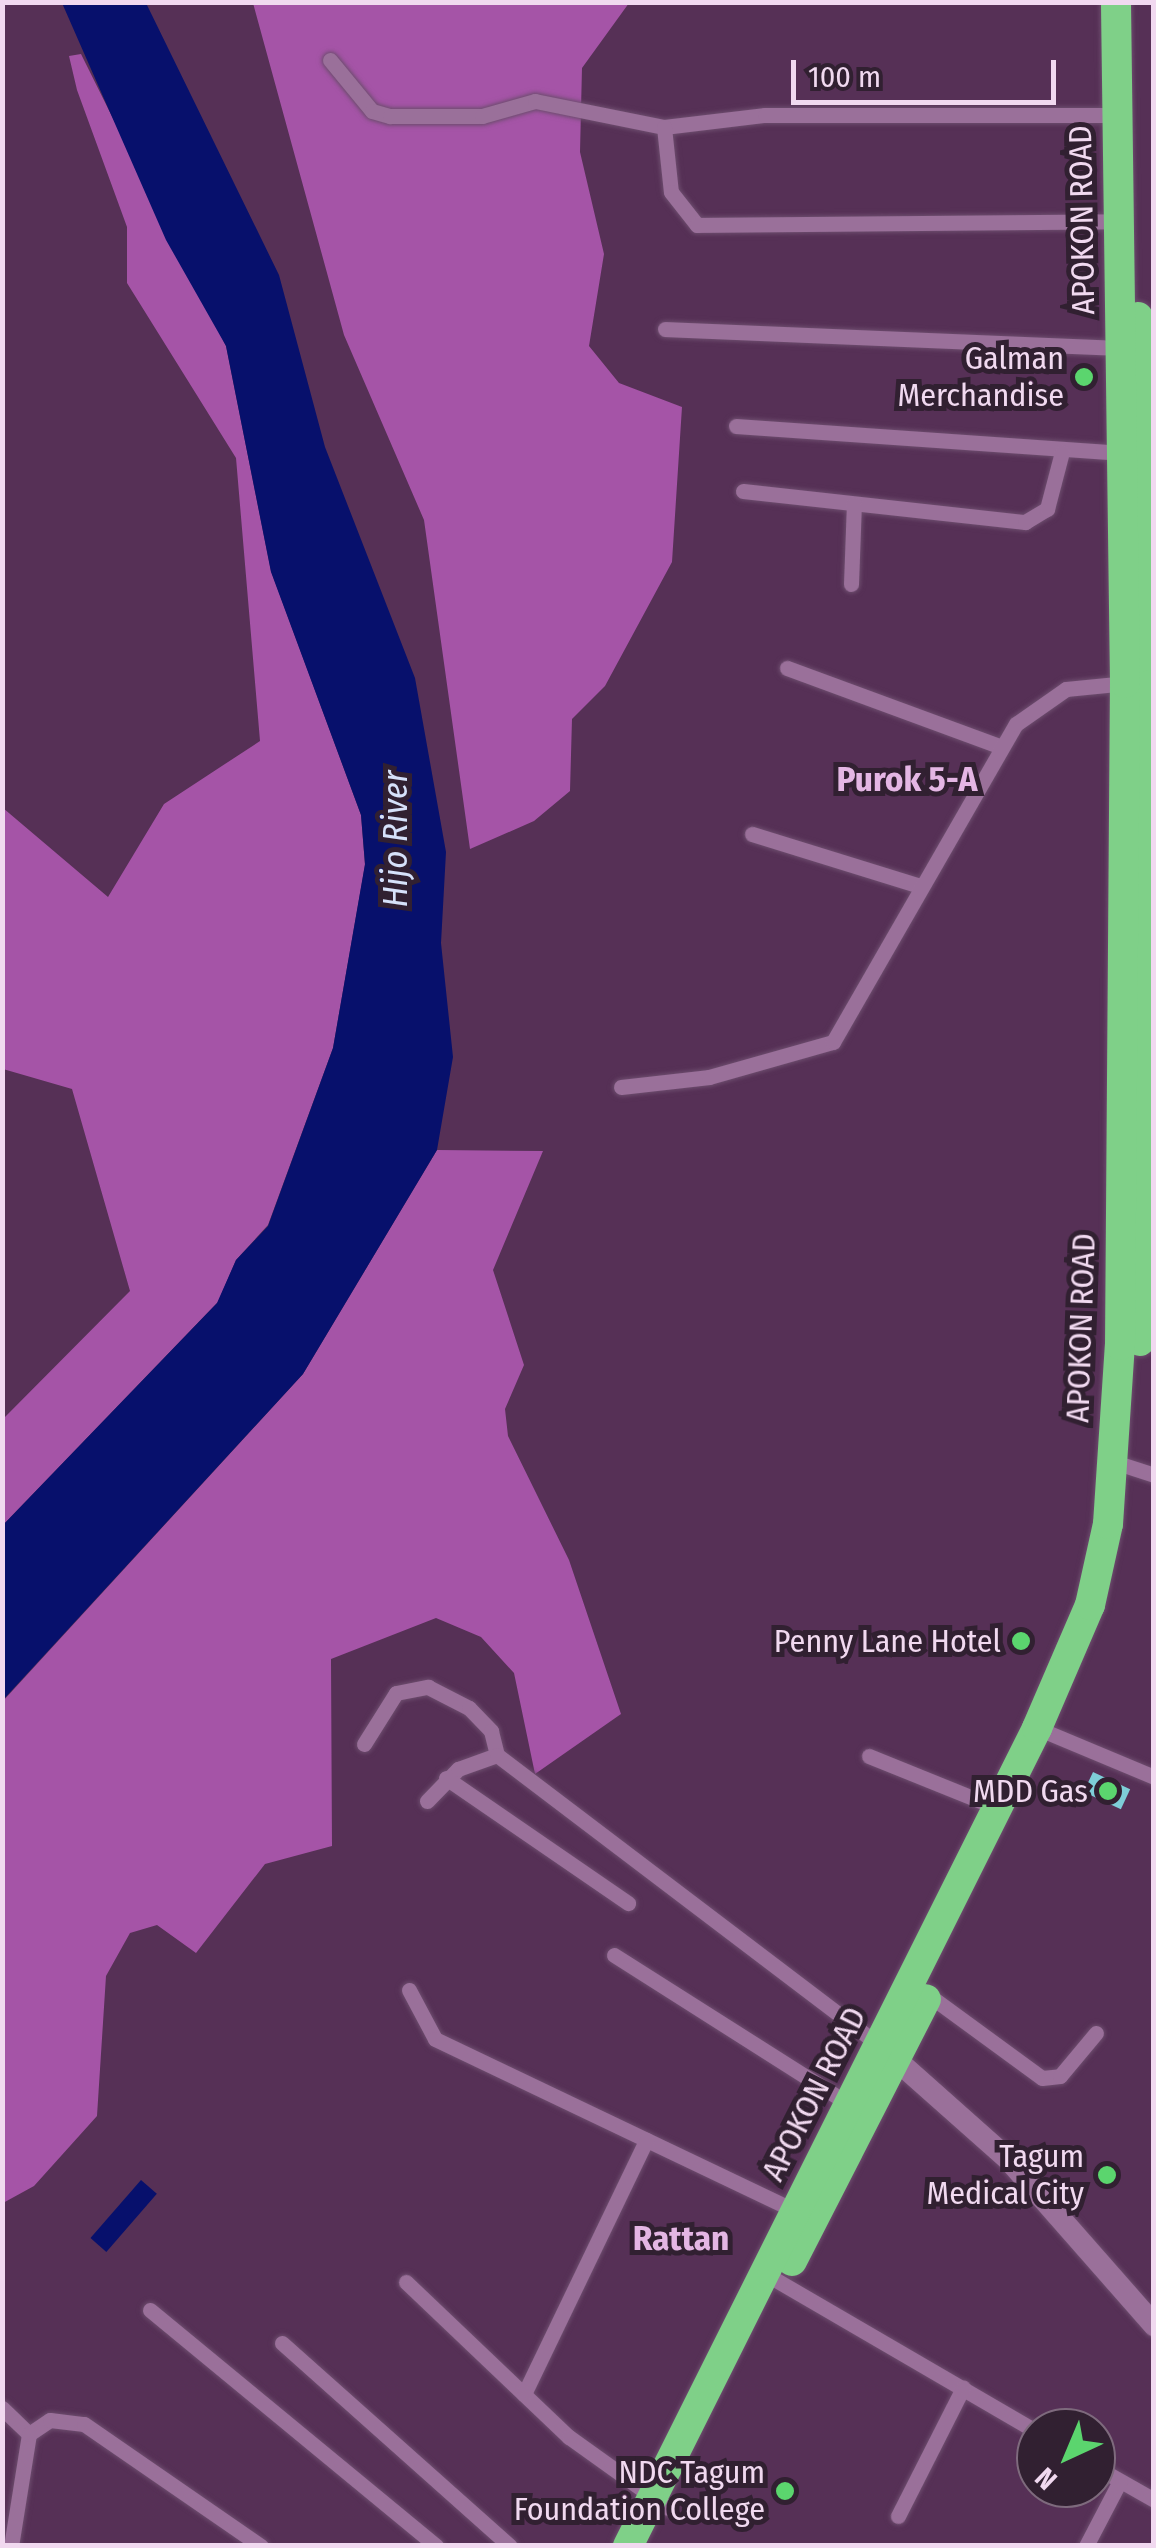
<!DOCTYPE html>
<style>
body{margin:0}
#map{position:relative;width:1156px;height:2548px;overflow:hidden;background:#563056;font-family:"Fira Sans Condensed",sans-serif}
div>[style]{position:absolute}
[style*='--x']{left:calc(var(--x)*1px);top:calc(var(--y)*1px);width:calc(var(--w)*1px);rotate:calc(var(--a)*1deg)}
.forest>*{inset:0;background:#a554a7}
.water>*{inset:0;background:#07106c;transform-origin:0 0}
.building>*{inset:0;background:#7eced8;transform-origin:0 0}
.roads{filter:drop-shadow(0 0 2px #6d4d6e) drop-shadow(0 0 2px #6d4d6e)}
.street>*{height:15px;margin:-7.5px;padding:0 7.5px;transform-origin:7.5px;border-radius:7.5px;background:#9a709a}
.secondary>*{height:22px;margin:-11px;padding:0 11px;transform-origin:11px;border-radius:11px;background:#9a709a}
.highway>*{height:30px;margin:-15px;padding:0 15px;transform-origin:15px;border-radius:15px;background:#7fd088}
.dots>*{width:28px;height:28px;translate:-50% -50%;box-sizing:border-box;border:5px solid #312031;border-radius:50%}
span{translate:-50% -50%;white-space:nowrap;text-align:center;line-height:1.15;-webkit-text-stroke:10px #312031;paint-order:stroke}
.street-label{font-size:32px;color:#f1d9f0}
.poi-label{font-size:32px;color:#f1d9f0}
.right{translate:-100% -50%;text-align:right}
.neighbourhood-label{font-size:35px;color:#e4b6e4;font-weight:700}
.water-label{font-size:35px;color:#d6e1fa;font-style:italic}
.frame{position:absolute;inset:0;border:5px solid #f1d9f0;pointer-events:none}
.north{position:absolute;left:1016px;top:2408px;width:100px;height:100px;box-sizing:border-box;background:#312031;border:2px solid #7e6a7d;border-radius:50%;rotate:224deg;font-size:28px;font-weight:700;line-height:40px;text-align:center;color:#f1d9f0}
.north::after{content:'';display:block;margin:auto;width:35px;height:45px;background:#5bd56e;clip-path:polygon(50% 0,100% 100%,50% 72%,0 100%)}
.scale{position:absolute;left:791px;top:60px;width:265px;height:45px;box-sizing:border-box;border:5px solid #f1d9f0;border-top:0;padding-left:12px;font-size:30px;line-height:35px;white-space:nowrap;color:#f1d9f0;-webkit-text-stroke:8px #312031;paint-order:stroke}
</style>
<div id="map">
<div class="forest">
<i style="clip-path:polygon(253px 3px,629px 3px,582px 68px,580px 152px,604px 254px,589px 346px,619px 383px,682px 407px,672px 562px,605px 686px,572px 719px,570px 791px,534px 821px,470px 849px,424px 520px,344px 335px)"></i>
<i style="clip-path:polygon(81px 54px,226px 346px,271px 571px,361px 815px,365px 865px,333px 1048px,268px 1225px,236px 1260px,218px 1302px,3px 1525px,3px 1419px,130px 1291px,72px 1089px,3px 1069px,3px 808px,108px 897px,164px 804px,260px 741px,236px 458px,127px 283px,127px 227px,77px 90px,69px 56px)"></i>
<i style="clip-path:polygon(437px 1150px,543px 1151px,493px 1270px,524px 1365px,505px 1409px,508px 1436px,569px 1560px,621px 1714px,535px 1774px,514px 1673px,481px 1637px,436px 1618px,331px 1659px,332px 1846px,265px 1864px,196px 1953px,157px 1925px,130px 1933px,106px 1976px,97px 2116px,34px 2186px,3px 2203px,3px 1701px,303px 1374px)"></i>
</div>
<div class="water">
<i style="clip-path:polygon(62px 3px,146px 3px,279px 275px,325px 447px,415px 678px,446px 852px,441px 943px,453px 1057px,437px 1150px,303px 1374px,3px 1700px,3px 1525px,217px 1303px,236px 1260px,268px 1226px,333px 1048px,365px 864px,361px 815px,271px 572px,226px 346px,166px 240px)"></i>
<i style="left:141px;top:2180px;width:21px;height:77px;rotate:41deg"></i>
</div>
<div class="building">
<i style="left:1093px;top:1772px;width:41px;height:22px;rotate:25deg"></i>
</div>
<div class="roads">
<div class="street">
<i style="--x:330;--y:60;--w:66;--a:50.5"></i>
<i style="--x:372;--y:111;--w:19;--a:16"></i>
<i style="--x:390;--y:116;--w:92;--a:0"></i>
<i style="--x:482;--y:116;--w:55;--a:-15.8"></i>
<i style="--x:535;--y:101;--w:132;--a:11.4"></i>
<i style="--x:664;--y:127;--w:102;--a:-6.8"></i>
<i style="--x:765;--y:115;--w:350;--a:0"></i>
<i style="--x:664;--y:127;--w:65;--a:83.9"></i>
<i style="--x:671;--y:192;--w:42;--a:51.8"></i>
<i style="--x:697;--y:225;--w:420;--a:-0.5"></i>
<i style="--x:665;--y:329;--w:460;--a:2.4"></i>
<i style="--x:736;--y:426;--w:391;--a:4"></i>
<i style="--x:743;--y:491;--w:284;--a:6.3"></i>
<i style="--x:1025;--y:522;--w:26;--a:-31"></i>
<i style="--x:1047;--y:509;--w:59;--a:-75.3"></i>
<i style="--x:851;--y:584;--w:80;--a:-87.9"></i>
<i style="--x:787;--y:668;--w:226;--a:20.2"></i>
<i style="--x:752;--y:834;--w:176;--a:17.2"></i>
<i style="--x:621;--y:1087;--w:89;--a:-6.5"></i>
<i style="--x:709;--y:1077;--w:129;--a:-15.8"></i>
<i style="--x:833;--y:1042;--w:367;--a:-60.1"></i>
<i style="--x:1016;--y:724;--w:61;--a:-35"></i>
<i style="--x:1066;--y:689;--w:61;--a:-5.6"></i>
<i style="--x:1111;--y:1461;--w:45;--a:18"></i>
<i style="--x:1037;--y:1728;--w:127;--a:22.7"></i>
<i style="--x:364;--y:1744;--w:60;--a:-57.9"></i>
<i style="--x:396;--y:1693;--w:33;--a:-11"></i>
<i style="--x:428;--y:1687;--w:46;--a:27.1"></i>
<i style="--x:469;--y:1708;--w:32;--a:46"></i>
<i style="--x:491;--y:1731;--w:25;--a:76"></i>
<i style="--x:869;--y:1756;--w:139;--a:22"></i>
<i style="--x:446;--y:1778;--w:221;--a:34.5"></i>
<i style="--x:427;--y:1801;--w:45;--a:-45.9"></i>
<i style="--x:458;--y:1769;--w:41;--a:-19.7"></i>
<i style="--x:497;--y:1755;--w:476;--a:37.2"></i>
<i style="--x:614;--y:1955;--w:275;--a:32.4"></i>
<i style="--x:409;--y:1990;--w:55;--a:62"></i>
<i style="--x:435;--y:2039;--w:403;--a:25.5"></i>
<i style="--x:923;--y:1991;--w:147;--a:36.2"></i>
<i style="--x:1042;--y:2078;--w:18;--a:-6"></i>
<i style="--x:1060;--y:2076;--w:56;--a:-50.1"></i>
<i style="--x:764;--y:2273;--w:315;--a:30.2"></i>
<i style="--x:406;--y:2282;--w:225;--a:43.6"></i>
<i style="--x:569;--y:2437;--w:122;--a:35.6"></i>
<i style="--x:150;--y:2310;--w:371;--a:39.5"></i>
<i style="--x:282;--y:2343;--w:305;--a:41.7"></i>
<i style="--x:524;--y:2394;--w:282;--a:-64.3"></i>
<i style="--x:2;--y:2408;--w:37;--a:44"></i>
<i style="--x:29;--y:2434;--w:113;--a:99.1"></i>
<i style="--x:29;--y:2434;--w:25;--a:-34"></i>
<i style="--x:50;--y:2420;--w:34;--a:7"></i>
<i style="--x:84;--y:2424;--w:215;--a:34.6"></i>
<i style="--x:1096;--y:2467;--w:67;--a:29.6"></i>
<i style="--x:898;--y:2516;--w:144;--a:-63.1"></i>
<i style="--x:1086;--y:2546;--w:73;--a:-62.4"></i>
</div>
<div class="secondary">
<i style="--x:884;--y:2049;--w:167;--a:41.6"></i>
<i style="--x:1009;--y:2160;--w:220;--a:48.7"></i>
</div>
<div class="highway">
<i style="--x:1138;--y:317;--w:368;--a:88"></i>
<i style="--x:1151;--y:685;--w:656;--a:90.96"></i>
<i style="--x:792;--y:2261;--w:294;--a:-62.9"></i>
<i style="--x:628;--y:2546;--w:915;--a:-63.43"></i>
<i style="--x:1037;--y:1728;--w:134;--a:-66.7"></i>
<i style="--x:1090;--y:1605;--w:83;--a:-77.5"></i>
<i style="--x:1108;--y:1524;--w:179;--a:-86.2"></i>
<i style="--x:1120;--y:1345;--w:662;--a:-89.57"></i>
<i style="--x:1125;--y:683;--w:681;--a:-90.76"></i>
</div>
</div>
<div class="dots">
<i style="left:1084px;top:377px;background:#5bd56e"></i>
<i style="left:1021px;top:1641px;background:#5bd56e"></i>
<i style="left:1108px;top:1791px;background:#5bd56e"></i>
<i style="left:1107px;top:2175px;background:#5bd56e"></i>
<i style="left:785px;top:2491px;background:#5bd56e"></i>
</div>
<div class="street-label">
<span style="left:1082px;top:220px;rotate:-91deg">APOKON ROAD</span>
<span style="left:1081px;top:1328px;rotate:-88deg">APOKON ROAD</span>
<span style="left:814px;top:2094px;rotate:-63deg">APOKON ROAD</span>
</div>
<div class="poi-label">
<span class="right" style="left:1064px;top:377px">Galman<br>Merchandise</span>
<span class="right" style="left:1001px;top:1641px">Penny Lane Hotel</span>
<span class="right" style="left:1088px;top:1791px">MDD Gas</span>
<span class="right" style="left:1084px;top:2175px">Tagum<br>Medical City</span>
<span class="right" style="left:765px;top:2491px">NDC Tagum<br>Foundation College</span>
</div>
<div class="neighbourhood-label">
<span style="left:907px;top:779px">Purok 5-A</span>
<span style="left:681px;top:2238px">Rattan</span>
</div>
<div class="water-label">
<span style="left:395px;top:839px;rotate:-90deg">Hijo River</span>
</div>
<div class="frame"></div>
<div class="north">N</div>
<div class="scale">100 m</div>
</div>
